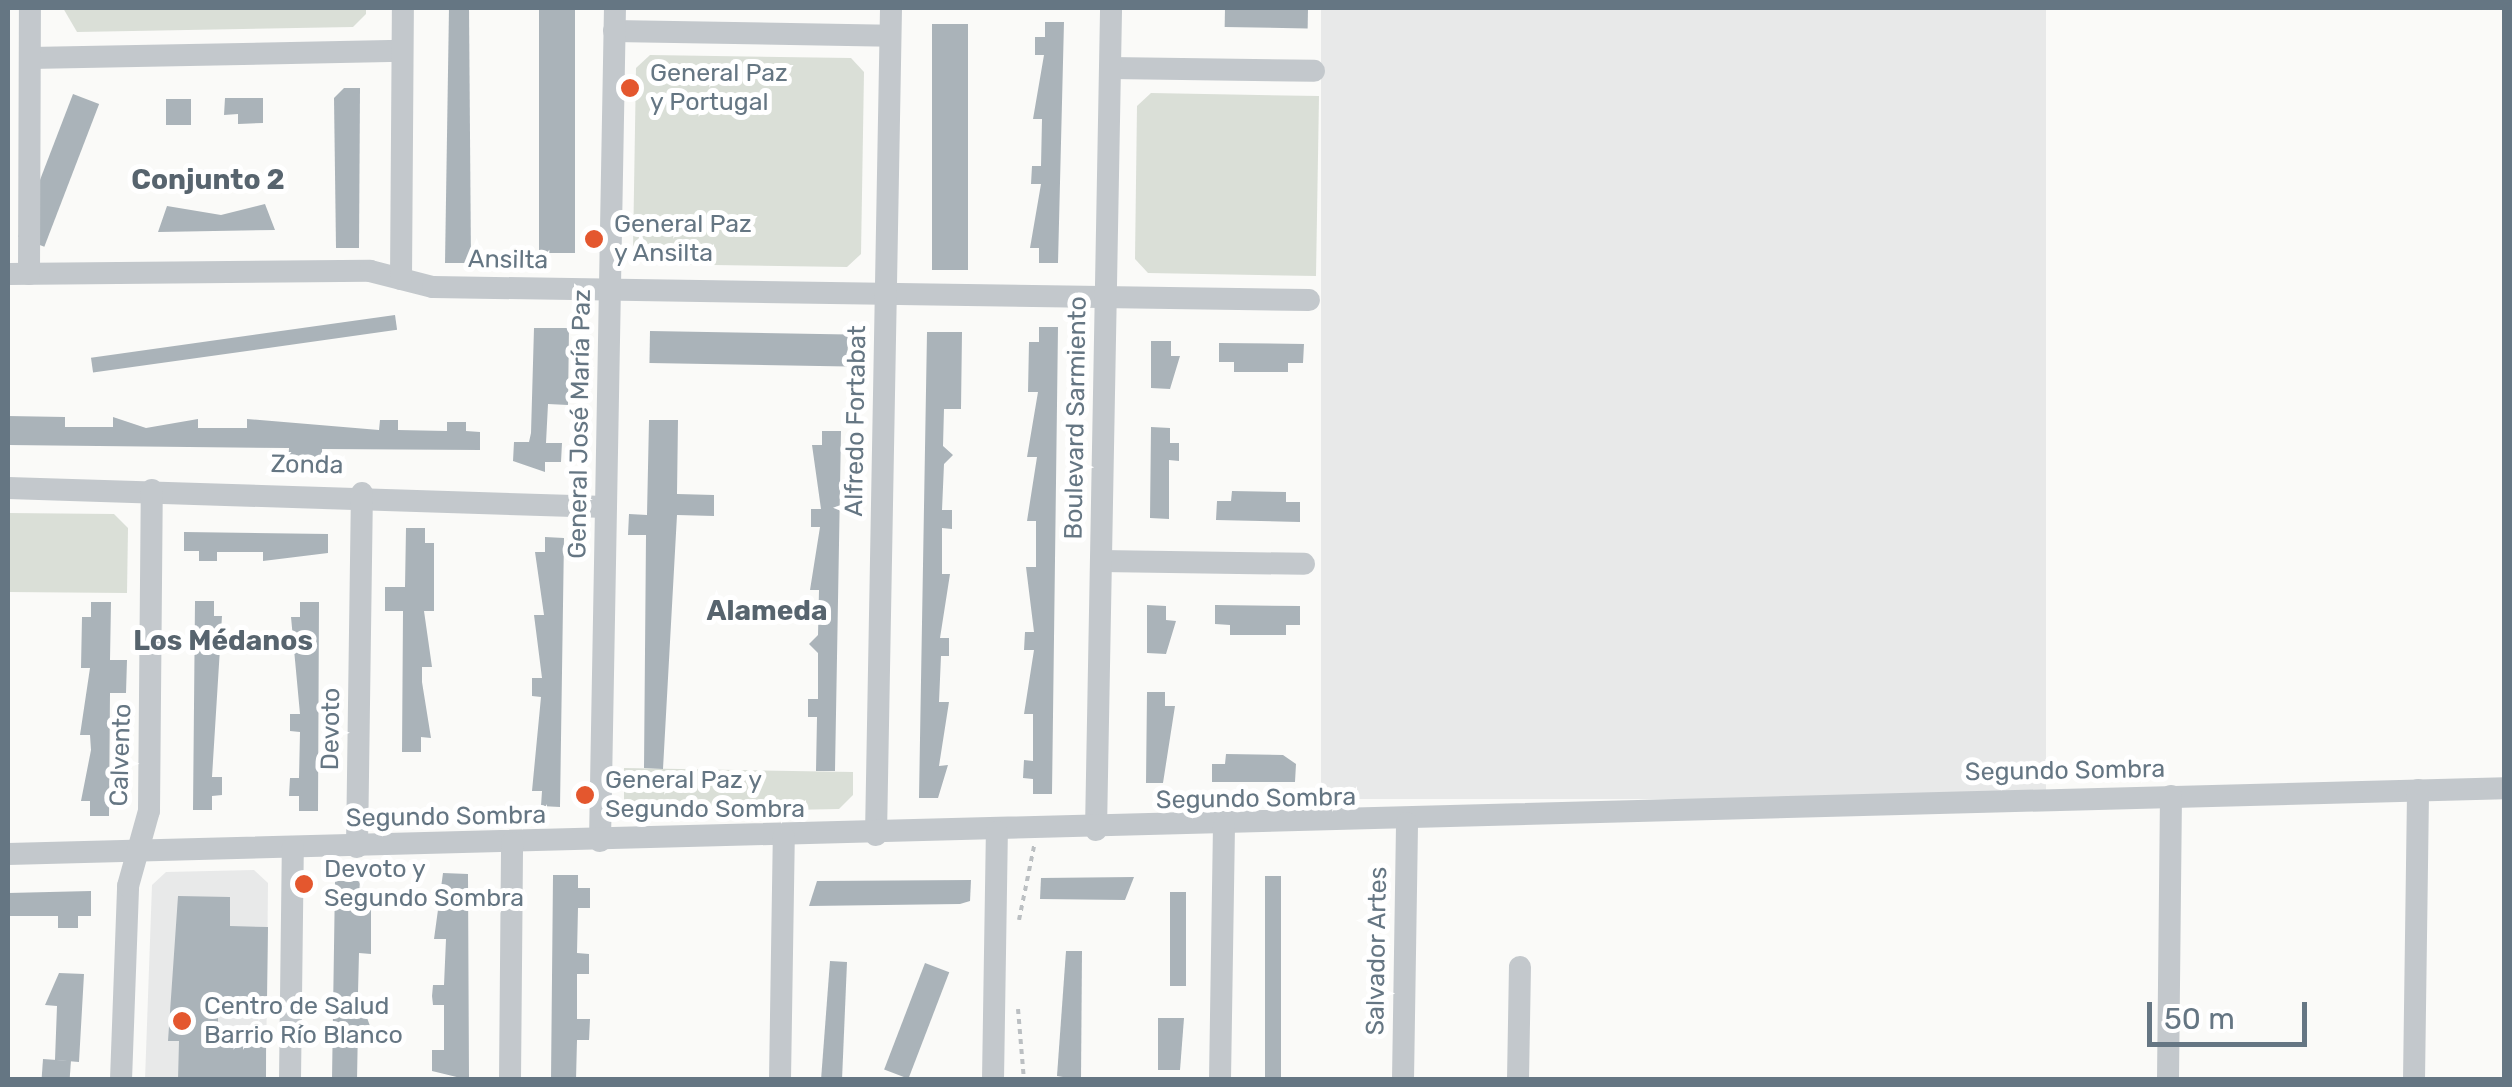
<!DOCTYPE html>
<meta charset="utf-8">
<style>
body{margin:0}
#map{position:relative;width:2512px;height:1087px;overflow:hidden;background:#fafaf8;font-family:Rubik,sans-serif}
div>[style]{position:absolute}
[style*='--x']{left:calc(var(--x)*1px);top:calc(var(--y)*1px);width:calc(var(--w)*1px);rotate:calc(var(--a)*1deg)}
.built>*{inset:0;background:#e8e9e9;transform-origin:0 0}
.green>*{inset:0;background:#dadfd7}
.building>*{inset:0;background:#aab3b9;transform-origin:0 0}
.path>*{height:4px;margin-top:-2px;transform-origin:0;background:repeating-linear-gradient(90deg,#bbbfc2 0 5px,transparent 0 10px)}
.street>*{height:22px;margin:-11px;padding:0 11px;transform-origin:11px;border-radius:11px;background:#c3c8cc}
.dots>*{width:28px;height:28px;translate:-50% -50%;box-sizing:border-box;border:5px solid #fff;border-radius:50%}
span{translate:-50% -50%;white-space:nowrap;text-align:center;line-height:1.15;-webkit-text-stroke:10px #fff;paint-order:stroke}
.poi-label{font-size:25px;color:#657683}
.left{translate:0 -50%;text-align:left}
.street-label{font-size:25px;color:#657683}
.neighbourhood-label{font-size:28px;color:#57646e;font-weight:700}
.frame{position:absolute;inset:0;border:10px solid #657683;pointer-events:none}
.scale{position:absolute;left:2147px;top:1002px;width:160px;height:45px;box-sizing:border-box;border:5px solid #657683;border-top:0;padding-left:12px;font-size:30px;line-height:35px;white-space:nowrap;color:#657683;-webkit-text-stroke:8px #fff;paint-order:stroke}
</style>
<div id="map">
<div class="built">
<i style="left:1321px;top:8px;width:725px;height:791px"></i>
<i style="clip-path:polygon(254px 870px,268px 883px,266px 1079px,145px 1080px,152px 885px,166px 872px)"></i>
</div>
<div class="green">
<i style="clip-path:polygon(63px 8px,366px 8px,366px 14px,353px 27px,77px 32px)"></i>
<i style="clip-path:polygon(650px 55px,851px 58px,864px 72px,861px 254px,847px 267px,646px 264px,633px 250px,636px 68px)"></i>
<i style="clip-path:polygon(1151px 93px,1319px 96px,1316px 276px,1148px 273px,1135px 259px,1137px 106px)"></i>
<i style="clip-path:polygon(8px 513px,114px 514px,128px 528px,127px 593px,8px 592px)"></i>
<i style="clip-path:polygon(624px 768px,853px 772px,853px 795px,839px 809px,638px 813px,624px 800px)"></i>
</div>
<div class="building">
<i style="clip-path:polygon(449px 8px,469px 8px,471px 263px,445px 263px)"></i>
<i style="left:539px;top:8px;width:36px;height:245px"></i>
<i style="left:1225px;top:8px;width:83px;height:19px;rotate:1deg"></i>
<i style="clip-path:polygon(1045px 22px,1064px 22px,1058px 263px,1039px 263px,1039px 248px,1030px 248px,1041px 184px,1031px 184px,1032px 166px,1041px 166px,1042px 119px,1033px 119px,1044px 55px,1035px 55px,1035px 37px,1045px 37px)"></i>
<i style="left:932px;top:24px;width:36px;height:246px"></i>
<i style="clip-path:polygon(344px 88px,360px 88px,359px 248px,336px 248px,334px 98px)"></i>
<i style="left:73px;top:94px;width:28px;height:153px;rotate:21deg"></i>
<i style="clip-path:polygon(225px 98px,263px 98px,263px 123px,238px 124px,238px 114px,224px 115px)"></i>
<i style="left:191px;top:99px;width:26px;height:25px;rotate:90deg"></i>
<i style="clip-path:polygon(265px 204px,275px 230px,158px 232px,167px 206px,221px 215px)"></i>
<i style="left:395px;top:315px;width:15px;height:307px;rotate:82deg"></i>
<i style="clip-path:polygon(1039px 327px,1058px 327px,1052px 794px,1033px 794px,1033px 779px,1023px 778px,1024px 760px,1033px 761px,1033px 714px,1024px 714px,1034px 650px,1024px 650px,1025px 632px,1034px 632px,1026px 567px,1036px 567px,1036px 521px,1027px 521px,1037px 457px,1027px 457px,1038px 392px,1028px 392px,1029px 342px,1039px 342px)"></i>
<i style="clip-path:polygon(534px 328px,569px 328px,568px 405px,548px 404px,546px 443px,562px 443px,561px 462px,545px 462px,545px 472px,513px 461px,514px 442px,529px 442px,531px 433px)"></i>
<i style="left:650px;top:331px;width:198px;height:32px;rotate:1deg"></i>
<i style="clip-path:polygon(927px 332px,962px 332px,961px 409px,944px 409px,943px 446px,953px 455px,944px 464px,942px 510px,952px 510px,952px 529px,942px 528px,942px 574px,950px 574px,940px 638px,949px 638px,949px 656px,941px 656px,939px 702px,949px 702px,939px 766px,948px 765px,938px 798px,919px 798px)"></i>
<i style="clip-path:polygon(1151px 341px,1171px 341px,1171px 356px,1180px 356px,1170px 389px,1151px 388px)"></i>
<i style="clip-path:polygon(1219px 343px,1304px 344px,1303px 363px,1288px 363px,1288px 372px,1234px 372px,1234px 362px,1219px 362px)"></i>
<i style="clip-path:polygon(8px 416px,65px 417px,65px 427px,113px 427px,113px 417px,146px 428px,198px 419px,198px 428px,247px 428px,247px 419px,379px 430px,380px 420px,398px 420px,398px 430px,447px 431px,447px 422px,466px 422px,466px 431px,480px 432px,480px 450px,322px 449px,322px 469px,298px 469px,288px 465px,289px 448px,8px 445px)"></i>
<i style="clip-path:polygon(649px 420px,678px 420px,677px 494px,714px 495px,714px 516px,677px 515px,663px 769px,644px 768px,646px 535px,628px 535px,629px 514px,647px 515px)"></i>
<i style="clip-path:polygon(1151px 427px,1170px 428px,1170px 443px,1179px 443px,1179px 461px,1169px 460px,1169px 519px,1150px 518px)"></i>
<i style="clip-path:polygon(822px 431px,841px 431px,835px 771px,816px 771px,817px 717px,808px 717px,808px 699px,818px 699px,818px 653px,809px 644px,818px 635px,819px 590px,810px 590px,820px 527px,811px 527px,811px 509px,821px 509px,812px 445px,822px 445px)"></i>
<i style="clip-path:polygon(1232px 491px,1286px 492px,1286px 502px,1300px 502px,1300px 522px,1216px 520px,1217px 501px,1231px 501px)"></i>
<i style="clip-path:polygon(406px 528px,425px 528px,425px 543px,434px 543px,434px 611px,424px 611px,432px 667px,422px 667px,422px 682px,431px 738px,421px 737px,421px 752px,402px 752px,403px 611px,385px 611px,385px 587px,405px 587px)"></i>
<i style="clip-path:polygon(184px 532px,328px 534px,328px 553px,263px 561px,263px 552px,217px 552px,217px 561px,199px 561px,199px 551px,184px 551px)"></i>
<i style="clip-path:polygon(545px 537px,564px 538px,560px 807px,541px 806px,542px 791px,532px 791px,541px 697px,532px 696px,532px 678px,542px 678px,534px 615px,544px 615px,535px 552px,545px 552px)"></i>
<i style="clip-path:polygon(195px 601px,214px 601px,214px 616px,222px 616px,212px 777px,222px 777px,222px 795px,212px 796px,212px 810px,193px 810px)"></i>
<i style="clip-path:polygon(91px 602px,111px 602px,110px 660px,127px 660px,126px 693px,110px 693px,109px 816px,90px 816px,90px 801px,81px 801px,91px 750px,90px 735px,80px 735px,90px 668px,81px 668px,82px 617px,91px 617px)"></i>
<i style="clip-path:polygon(300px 602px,319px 602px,318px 811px,299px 811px,299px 796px,289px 796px,290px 778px,299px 778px,300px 732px,290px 731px,290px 714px,300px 714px,291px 617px,300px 617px)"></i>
<i style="clip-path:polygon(1147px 605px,1166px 606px,1166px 620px,1176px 621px,1166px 654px,1147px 653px)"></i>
<i style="clip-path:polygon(1215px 605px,1300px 606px,1300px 625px,1286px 625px,1286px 635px,1230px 635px,1230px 625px,1215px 624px)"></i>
<i style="clip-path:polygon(1147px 692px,1165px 692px,1165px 706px,1175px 706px,1163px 783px,1146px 783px)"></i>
<i style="clip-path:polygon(1226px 754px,1283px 755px,1296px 764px,1295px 782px,1212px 782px,1212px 764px,1225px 764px)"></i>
<i style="clip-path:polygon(443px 873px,468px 874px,469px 1080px,432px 1071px,432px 1050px,444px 1050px,444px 1005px,433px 1005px,432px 996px,433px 985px,444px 985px,446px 939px,434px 939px)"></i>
<i style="clip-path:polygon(553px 875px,578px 875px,578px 888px,590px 888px,590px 908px,578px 908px,577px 953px,589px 954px,589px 974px,577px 974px,577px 1019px,590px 1019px,589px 1040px,577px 1040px,576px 1080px,551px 1080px)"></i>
<i style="left:1265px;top:876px;width:16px;height:204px"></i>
<i style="clip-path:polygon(1134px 877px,1125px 900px,1040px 899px,1041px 878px)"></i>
<i style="clip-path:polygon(971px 880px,970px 901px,960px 904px,809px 906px,817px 881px)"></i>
<i style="clip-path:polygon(335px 881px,360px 881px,359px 894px,371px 894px,371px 954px,359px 953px,358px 993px,370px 1026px,358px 1026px,357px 1080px,332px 1079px)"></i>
<i style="clip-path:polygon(91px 891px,91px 916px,78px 916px,78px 928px,58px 928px,58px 916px,8px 916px,8px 893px)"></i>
<i style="left:1170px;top:892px;width:16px;height:94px"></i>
<i style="clip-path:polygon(178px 896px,230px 897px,230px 926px,268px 927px,267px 1000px,218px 999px,218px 1031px,266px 1031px,266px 1079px,178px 1080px,179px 1041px,168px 1041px)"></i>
<i style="clip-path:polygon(1066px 951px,1082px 951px,1081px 1080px,1057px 1076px)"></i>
<i style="clip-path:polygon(830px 961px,847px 962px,842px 1080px,821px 1080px)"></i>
<i style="left:925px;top:963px;width:26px;height:114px;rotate:21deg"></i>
<i style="clip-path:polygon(59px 973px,84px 974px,79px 1062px,55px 1060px,57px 1006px,45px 1005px)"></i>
<i style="clip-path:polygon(1158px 1018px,1184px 1018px,1180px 1070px,1158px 1070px)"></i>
<i style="left:43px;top:1059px;width:28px;height:21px;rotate:4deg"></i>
</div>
<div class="path">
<i style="--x:1019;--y:920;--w:76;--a:-78.5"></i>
<i style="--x:1018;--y:1009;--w:71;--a:85.2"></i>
</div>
<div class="street">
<i style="--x:614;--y:31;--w:276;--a:1"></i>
<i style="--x:30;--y:58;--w:372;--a:-1.1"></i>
<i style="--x:1110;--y:68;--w:204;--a:0.8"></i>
<i style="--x:8;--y:274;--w:362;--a:-0.5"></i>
<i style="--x:370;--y:271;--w:65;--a:14.3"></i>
<i style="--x:433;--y:287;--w:876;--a:0.85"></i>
<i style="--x:29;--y:274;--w:266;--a:-89.8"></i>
<i style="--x:401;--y:279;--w:271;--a:-89.6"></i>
<i style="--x:8;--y:488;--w:598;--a:1.82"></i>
<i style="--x:1101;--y:561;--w:203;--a:0.8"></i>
<i style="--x:1096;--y:830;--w:822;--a:-88.95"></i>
<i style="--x:876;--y:835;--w:827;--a:-88.96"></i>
<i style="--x:600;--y:841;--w:833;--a:-88.97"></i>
<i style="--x:357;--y:847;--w:354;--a:-89.2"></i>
<i style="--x:8;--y:854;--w:2497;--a:-1.51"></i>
<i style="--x:121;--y:1080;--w:194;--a:-87.9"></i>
<i style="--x:128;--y:886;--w:78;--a:-74.4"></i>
<i style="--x:149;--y:811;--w:321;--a:-89.5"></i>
<i style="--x:290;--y:1080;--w:232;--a:-89.3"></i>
<i style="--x:510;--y:1080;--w:237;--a:-89.5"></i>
<i style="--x:780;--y:1080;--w:243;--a:-89.1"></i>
<i style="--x:993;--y:1080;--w:248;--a:-89.1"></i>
<i style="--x:1220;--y:1080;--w:253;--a:-89.1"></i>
<i style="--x:1403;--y:1080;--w:257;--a:-89.1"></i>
<i style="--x:1518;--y:1080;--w:113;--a:-89"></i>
<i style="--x:2168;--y:1080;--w:284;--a:-89.4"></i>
<i style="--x:2414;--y:1080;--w:290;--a:-89.2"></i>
</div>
<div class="dots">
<i style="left:630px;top:88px;background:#e4572e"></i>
<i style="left:594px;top:239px;background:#e4572e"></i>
<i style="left:585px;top:795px;background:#e4572e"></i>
<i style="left:304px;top:884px;background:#e4572e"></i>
<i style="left:182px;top:1021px;background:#e4572e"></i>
</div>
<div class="poi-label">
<span class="left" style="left:650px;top:88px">General Paz<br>y Portugal</span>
<span class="left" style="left:614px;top:239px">General Paz<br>y Ansilta</span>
<span class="left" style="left:605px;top:795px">General Paz y<br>Segundo Sombra</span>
<span class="left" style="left:324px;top:884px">Devoto y<br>Segundo Sombra</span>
<span class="left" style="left:204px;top:1021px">Centro de Salud<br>Barrio Río Blanco</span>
</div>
<div class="street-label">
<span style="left:508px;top:260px;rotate:1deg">Ansilta</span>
<span style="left:1076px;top:418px;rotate:-89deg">Boulevard Sarmiento</span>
<span style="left:856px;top:421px;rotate:-89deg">Alfredo Fortabat</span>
<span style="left:580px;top:424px;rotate:-89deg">General José María Paz</span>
<span style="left:307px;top:465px;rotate:1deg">Zonda</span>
<span style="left:331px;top:729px;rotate:-89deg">Devoto</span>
<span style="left:121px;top:755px;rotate:-88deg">Calvento</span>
<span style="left:2065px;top:771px;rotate:-1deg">Segundo Sombra</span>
<span style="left:1256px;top:799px;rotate:-1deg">Segundo Sombra</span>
<span style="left:446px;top:817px;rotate:-1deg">Segundo Sombra</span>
<span style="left:1377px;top:951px;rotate:-89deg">Salvador Artes</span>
</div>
<div class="neighbourhood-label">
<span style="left:208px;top:180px">Conjunto 2</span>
<span style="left:767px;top:611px">Alameda</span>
<span style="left:223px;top:641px">Los Médanos</span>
</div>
<div class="frame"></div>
<div class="scale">50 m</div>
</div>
